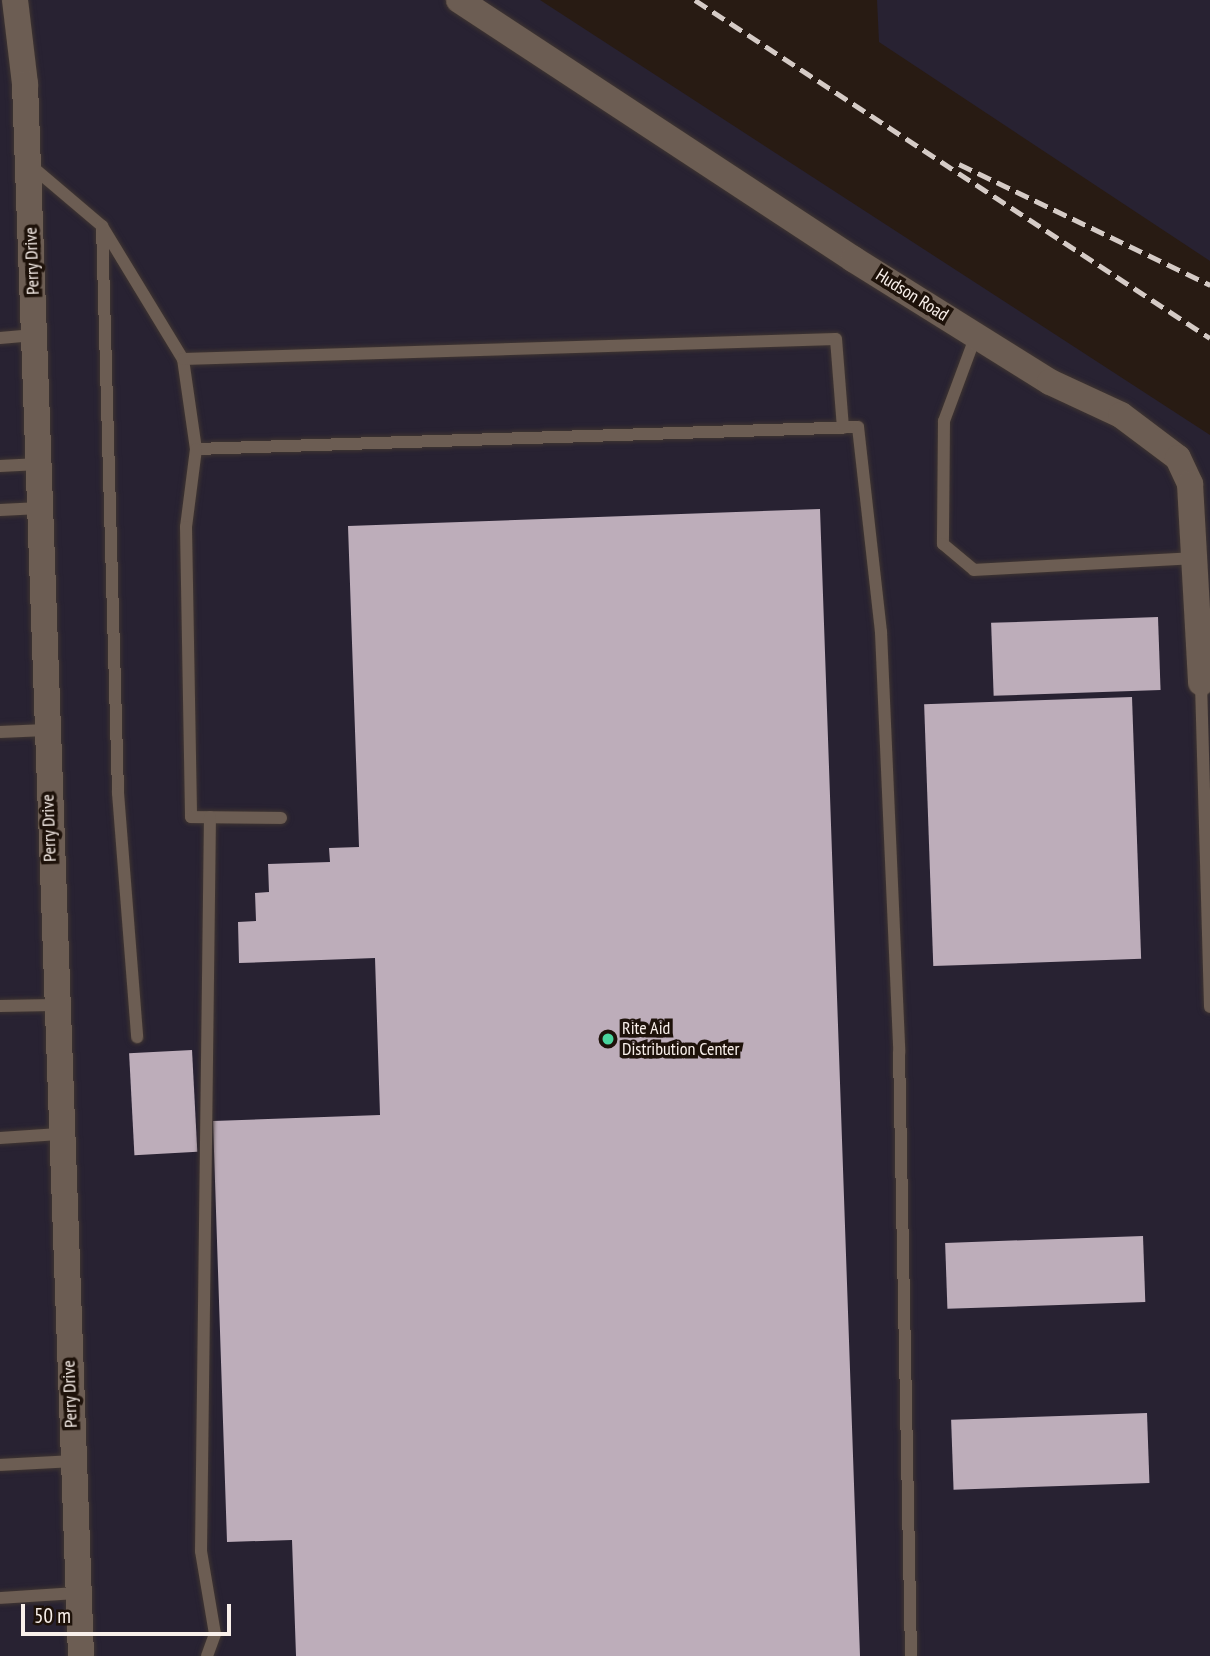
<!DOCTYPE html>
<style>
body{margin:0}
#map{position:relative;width:1210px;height:1656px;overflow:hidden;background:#281b13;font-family:"PT Sans Narrow",sans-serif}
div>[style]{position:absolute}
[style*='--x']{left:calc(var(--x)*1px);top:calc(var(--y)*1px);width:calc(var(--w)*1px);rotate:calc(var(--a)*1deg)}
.industrial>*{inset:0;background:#282232}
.building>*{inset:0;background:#bdadba;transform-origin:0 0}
.roads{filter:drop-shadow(0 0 2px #3f3531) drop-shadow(0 0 2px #3f3531)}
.service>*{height:12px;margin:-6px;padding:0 6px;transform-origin:6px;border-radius:6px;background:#6c5d53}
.minor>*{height:26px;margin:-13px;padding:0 13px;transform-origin:13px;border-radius:13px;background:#6c5d53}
.rail>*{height:5px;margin-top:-2.5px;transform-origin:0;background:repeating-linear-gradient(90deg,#d5cbc6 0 14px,transparent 0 21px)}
.dots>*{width:19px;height:19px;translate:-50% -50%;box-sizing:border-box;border:4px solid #1e120a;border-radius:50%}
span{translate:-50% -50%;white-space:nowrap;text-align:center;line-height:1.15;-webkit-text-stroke:7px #1e120a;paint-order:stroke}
.street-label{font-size:18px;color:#f9f0eb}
.poi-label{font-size:18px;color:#f9f0eb}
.left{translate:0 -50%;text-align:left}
.scale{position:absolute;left:21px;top:1604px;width:210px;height:32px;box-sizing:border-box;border:4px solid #f9f0eb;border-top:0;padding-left:9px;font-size:21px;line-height:24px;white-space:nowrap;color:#f9f0eb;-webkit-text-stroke:5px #1e120a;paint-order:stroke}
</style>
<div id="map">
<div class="industrial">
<i style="clip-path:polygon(0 0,540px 0,1210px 435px,1210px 1656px,0 1656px)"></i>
<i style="clip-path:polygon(877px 0,1210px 0,1210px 261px,879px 42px)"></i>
</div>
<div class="building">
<i style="clip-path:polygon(820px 509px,860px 1656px,296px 1656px,292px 1540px,227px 1542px,213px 1121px,380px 1115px,375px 958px,239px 963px,238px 922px,256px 921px,255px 893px,269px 892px,268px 864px,330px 862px,329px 848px,359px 847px,348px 526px)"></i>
<i style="left:1158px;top:617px;width:73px;height:167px;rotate:88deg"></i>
<i style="left:1132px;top:697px;width:262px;height:208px;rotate:88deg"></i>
<i style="left:192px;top:1050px;width:102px;height:63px;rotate:87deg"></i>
<i style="left:1143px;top:1236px;width:66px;height:198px;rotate:88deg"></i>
<i style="left:1147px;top:1413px;width:70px;height:196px;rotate:88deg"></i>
</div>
<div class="roads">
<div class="service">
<i style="--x:29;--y:164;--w:96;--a:40.3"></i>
<i style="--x:102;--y:226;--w:156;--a:58.7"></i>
<i style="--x:183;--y:359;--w:91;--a:81.8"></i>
<i style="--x:196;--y:449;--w:662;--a:-1.9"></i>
<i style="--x:858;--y:427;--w:206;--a:83.6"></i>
<i style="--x:881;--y:632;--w:420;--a:87.5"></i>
<i style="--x:899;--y:1052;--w:604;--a:88.86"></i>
<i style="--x:102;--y:226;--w:567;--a:88.38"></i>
<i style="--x:118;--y:793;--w:245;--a:85.5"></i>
<i style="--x:976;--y:335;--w:92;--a:110.4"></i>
<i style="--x:944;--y:421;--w:123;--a:90.5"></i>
<i style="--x:943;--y:544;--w:40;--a:40"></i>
<i style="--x:974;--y:570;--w:221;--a:-3.1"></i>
<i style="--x:0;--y:338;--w:34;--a:-5"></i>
<i style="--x:183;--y:359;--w:653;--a:-1.75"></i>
<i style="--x:836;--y:339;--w:89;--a:85.5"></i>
<i style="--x:196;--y:449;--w:79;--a:97.3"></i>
<i style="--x:186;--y:527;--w:290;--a:89"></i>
<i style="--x:191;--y:817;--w:90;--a:0.6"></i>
<i style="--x:0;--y:466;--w:39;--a:-3"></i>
<i style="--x:0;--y:510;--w:40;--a:-2.9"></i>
<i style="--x:1201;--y:683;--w:324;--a:88.4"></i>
<i style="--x:0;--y:732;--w:46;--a:-2.5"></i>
<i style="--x:0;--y:1006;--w:54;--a:-1.1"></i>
<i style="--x:0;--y:1138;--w:59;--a:-3.9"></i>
<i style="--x:0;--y:1465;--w:73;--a:-3.1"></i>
<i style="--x:0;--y:1598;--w:78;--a:-3.7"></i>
<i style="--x:207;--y:1656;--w:23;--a:-70"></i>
<i style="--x:215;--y:1634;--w:84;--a:-99.6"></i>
<i style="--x:201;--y:1551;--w:734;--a:-89.3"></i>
</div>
<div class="minor">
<i style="--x:15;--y:0;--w:85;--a:83.2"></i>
<i style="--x:25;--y:84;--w:1573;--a:87.96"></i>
<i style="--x:459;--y:0;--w:472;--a:33.3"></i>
<i style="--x:853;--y:259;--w:232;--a:32"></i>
<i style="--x:1050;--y:382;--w:78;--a:24.9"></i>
<i style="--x:1121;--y:415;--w:71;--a:37"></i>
<i style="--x:1178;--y:458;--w:29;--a:65"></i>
<i style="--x:1190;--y:484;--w:199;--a:86.8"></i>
</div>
</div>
<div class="rail">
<i style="--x:695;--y:0;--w:616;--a:33.28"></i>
<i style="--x:959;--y:164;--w:279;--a:25.7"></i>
</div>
<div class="dots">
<i style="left:608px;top:1039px;background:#49d49d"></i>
</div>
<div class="street-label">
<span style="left:32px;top:261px;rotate:-92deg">Perry Drive</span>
<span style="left:912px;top:295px;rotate:32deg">Hudson Road</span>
<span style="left:49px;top:828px;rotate:-92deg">Perry Drive</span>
<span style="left:70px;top:1394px;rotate:-92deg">Perry Drive</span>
</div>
<div class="poi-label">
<span class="left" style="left:622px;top:1039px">Rite Aid<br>Distribution Center</span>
</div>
<div class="scale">50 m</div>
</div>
